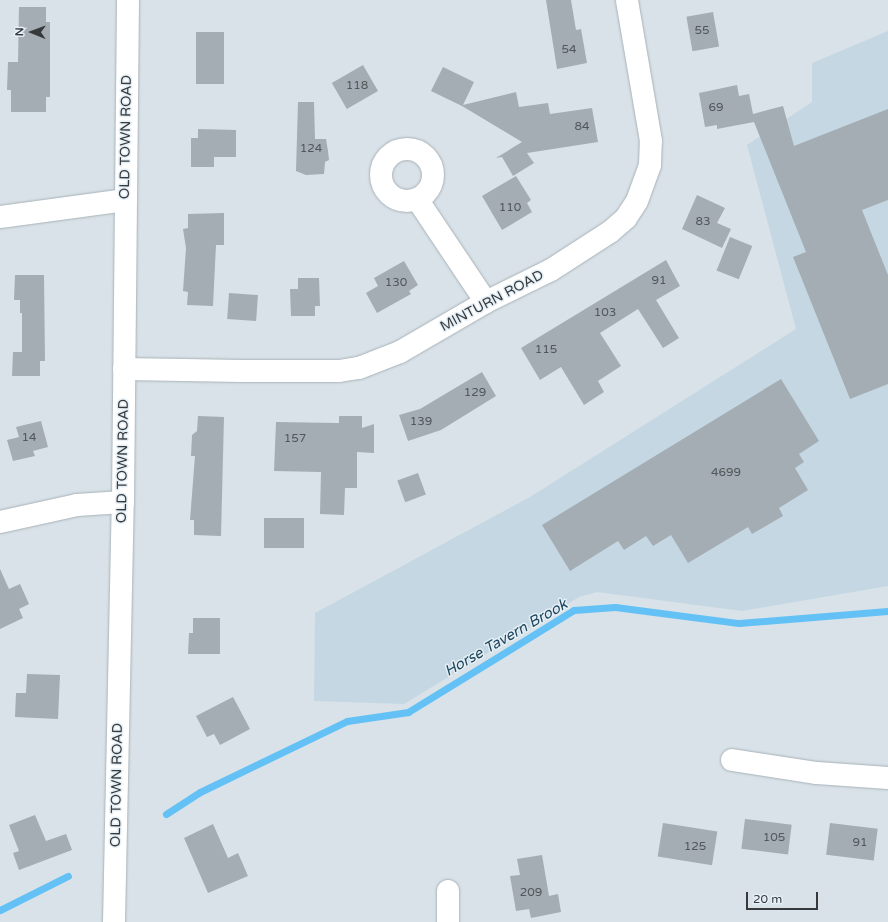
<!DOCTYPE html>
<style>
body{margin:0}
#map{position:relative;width:888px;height:922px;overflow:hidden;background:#d8e2e8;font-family:"Varela Round",sans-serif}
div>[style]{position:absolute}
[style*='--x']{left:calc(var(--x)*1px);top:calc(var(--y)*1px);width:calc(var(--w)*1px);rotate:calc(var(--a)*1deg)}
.built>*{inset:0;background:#c5d7e2}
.stream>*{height:7px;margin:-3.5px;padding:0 3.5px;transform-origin:3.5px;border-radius:3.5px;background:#64c1f5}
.building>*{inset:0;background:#a3adb3;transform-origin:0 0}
.roads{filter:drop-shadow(0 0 1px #a8b2b8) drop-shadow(0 0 1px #a8b2b8)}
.street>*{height:22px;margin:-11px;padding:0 11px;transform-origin:11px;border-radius:11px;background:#fff}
.street>.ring{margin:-11px;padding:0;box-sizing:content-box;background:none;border:22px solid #fff;border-radius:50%}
.secondary>*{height:22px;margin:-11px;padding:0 11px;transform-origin:11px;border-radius:11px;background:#fff}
span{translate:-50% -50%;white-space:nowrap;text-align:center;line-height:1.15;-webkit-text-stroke:3px #e5eff6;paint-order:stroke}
.number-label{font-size:12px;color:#51575a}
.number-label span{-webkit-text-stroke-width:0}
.street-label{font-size:14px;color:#363a3d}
.water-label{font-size:15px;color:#1f465c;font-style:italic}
.north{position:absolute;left:12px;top:12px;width:40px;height:40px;-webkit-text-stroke:3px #e5eff6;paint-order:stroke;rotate:271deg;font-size:11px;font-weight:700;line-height:16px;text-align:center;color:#363a3d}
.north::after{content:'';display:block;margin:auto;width:14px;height:18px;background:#363a3d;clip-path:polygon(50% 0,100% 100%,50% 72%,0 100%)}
.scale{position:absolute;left:746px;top:892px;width:72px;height:18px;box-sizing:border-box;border:2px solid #363a3d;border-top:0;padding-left:5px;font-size:12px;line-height:14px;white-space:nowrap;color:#363a3d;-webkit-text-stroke:3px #e5eff6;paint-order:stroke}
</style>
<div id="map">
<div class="built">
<i style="clip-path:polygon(888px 31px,888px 586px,742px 611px,597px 592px,579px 597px,404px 704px,314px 701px,315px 613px,530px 497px,796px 329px,747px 145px,812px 102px,812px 63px)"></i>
</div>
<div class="stream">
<i style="--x:166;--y:814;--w:40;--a:-32.9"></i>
<i style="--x:200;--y:792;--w:163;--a:-25.8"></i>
<i style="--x:347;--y:721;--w:62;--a:-8.4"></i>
<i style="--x:408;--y:712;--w:195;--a:-31.6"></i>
<i style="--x:574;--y:610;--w:41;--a:-4.2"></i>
<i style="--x:615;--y:607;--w:125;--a:7.4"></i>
<i style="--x:739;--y:623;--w:149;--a:-4.6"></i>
<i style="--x:0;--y:910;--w:76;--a:-26.6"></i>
</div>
<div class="building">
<i style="clip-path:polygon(546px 0,571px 0,576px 30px,581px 29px,587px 63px,557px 69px)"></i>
<i style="clip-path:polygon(19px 7px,46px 7px,46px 22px,50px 22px,50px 97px,46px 97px,46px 112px,11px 112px,11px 90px,7px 90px,8px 62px,18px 62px)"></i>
<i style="left:713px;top:12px;width:35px;height:27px;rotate:80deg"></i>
<i style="left:196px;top:32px;width:28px;height:52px"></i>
<i style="left:363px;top:65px;width:30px;height:36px;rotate:60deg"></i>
<i style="clip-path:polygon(443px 67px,474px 82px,463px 105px,516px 92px,519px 107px,548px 103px,550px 114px,592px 108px,598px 142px,527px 153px,534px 163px,513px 176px,502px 157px,496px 158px,522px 142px,462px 106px,431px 91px)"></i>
<i style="clip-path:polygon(737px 85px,739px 96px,749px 94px,753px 114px,783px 106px,794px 146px,888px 109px,888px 200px,862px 210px,888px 275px,888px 384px,850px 399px,793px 257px,806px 252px,754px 122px,717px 129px,717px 125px,705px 127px,699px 93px)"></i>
<i style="clip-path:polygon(298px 102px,314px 102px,315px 139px,326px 139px,328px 151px,329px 160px,325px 162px,324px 174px,306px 175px,296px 171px)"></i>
<i style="clip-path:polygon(198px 129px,236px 130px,236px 157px,214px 157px,214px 167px,191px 167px,191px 138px,198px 138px)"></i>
<i style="clip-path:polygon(516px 176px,531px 200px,527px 203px,532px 212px,502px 230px,482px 196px)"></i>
<i style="clip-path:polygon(697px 195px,725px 208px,717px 223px,731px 229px,722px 248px,682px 229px)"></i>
<i style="clip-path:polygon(224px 213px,224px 245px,216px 245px,213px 306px,187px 305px,188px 292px,183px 291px,186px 248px,183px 229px,188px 228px,188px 214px)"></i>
<i style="left:730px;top:237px;width:24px;height:36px;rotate:22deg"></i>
<i style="clip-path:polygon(666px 260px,680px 286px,656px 300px,679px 338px,663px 348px,638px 309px,600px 333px,621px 366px,598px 381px,604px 392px,584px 405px,561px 367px,540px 380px,521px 348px)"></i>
<i style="clip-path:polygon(404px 261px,418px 285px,409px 291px,411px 294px,377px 313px,366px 293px,378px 286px,374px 278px)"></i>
<i style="clip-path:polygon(15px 275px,44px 275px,45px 361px,40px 361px,40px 376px,12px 376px,13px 352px,22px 352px,22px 313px,20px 313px,20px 300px,14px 300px)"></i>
<i style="clip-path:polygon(298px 278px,319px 278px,320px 306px,315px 306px,315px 316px,291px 316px,290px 289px,298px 289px)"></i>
<i style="left:229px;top:293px;width:29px;height:26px;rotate:4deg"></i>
<i style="clip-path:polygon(482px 372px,496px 396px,441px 430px,408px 441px,399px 415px,420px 409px)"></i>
<i style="clip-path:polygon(781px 379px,819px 441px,799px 454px,804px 462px,795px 468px,808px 490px,779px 508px,783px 516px,752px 534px,748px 527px,688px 563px,671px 535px,653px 546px,646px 536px,624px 550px,618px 541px,570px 571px,542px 525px)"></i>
<i style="clip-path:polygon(198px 416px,224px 417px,221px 536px,194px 535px,194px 520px,190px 520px,195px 456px,191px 456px,192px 435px,197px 431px)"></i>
<i style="clip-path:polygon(339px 416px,362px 416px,362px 428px,374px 424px,374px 453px,357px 452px,357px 488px,345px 488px,344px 515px,320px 514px,321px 472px,274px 471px,276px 422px,339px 423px)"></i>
<i style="clip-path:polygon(41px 421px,48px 447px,33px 451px,35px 456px,13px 461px,7px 440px,19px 437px,16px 427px)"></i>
<i style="left:418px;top:473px;width:23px;height:22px;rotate:70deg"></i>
<i style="left:264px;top:518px;width:40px;height:30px"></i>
<i style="clip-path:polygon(0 569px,9px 589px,20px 584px,29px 604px,19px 609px,23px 618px,0 629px)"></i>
<i style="clip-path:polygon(193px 618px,220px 618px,220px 654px,188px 654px,189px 633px,193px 633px)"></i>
<i style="clip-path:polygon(27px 674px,60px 675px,58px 719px,15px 717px,16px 693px,26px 693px)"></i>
<i style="clip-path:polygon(233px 697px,250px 729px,220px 745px,214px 734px,207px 737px,196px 716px)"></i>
<i style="clip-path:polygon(35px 815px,46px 841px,66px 834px,72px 850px,19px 870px,13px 853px,19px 851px,9px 825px)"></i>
<i style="left:745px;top:819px;width:47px;height:30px;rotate:7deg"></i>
<i style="left:663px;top:823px;width:55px;height:34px;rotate:9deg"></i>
<i style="left:830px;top:823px;width:48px;height:32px;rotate:7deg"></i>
<i style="clip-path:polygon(213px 824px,228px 858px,238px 853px,248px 876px,208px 893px,184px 838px)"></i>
<i style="clip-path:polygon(542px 855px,549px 896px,558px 894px,561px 912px,531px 918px,529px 909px,516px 911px,510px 876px,520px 875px,517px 859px)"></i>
</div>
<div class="roads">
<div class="street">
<i class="ring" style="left:381px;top:149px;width:30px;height:30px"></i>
<i style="--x:417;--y:199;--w:124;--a:56.2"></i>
<i style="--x:0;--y:217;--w:127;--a:-7.7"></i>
<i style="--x:124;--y:369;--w:118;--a:1"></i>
<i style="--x:242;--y:371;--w:97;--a:0"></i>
<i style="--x:339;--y:371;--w:20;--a:-9"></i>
<i style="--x:359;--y:368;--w:44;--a:-21.3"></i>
<i style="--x:400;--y:352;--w:99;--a:-30.2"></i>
<i style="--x:486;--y:302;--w:72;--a:-26.2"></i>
<i style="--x:551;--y:270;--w:70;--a:-32.8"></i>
<i style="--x:610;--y:232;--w:21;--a:-41"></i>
<i style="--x:626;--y:218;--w:20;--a:-57"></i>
<i style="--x:637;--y:201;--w:38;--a:-70"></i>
<i style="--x:650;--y:165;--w:24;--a:-88"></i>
<i style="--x:651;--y:141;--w:143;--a:-99.7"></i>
<i style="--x:0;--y:522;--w:79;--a:-12.4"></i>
<i style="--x:77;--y:505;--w:46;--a:-3.7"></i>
<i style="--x:732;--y:760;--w:86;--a:8.7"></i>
<i style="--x:817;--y:773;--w:71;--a:4"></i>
<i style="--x:448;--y:922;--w:31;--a:-90"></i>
</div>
<div class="secondary">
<i style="--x:114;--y:922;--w:420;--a:-88.8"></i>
<i style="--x:123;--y:502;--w:502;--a:-89.43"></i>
</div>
</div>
<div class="number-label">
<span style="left:702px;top:31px">55</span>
<span style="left:569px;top:50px">54</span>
<span style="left:357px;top:86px">118</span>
<span style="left:716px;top:108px">69</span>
<span style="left:582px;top:127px">84</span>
<span style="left:311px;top:149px">124</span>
<span style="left:510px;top:208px">110</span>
<span style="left:703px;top:222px">83</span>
<span style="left:659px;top:281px">91</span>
<span style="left:396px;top:283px">130</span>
<span style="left:605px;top:313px">103</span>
<span style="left:546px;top:350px">115</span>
<span style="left:475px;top:393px">129</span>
<span style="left:421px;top:422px">139</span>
<span style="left:29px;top:438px">14</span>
<span style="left:295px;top:439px">157</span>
<span style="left:726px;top:473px">4699</span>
<span style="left:774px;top:838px">105</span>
<span style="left:860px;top:843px">91</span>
<span style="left:695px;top:847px">125</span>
<span style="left:531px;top:893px">209</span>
</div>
<div class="street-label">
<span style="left:126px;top:137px;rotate:-89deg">OLD TOWN ROAD</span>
<span style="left:492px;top:301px;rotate:-28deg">MINTURN ROAD</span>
<span style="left:123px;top:461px;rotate:-89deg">OLD TOWN ROAD</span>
<span style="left:117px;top:785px;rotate:-89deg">OLD TOWN ROAD</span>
</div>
<div class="water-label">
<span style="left:506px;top:638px;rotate:-30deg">Horse Tavern Brook</span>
</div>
<div class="north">N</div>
<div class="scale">20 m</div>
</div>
